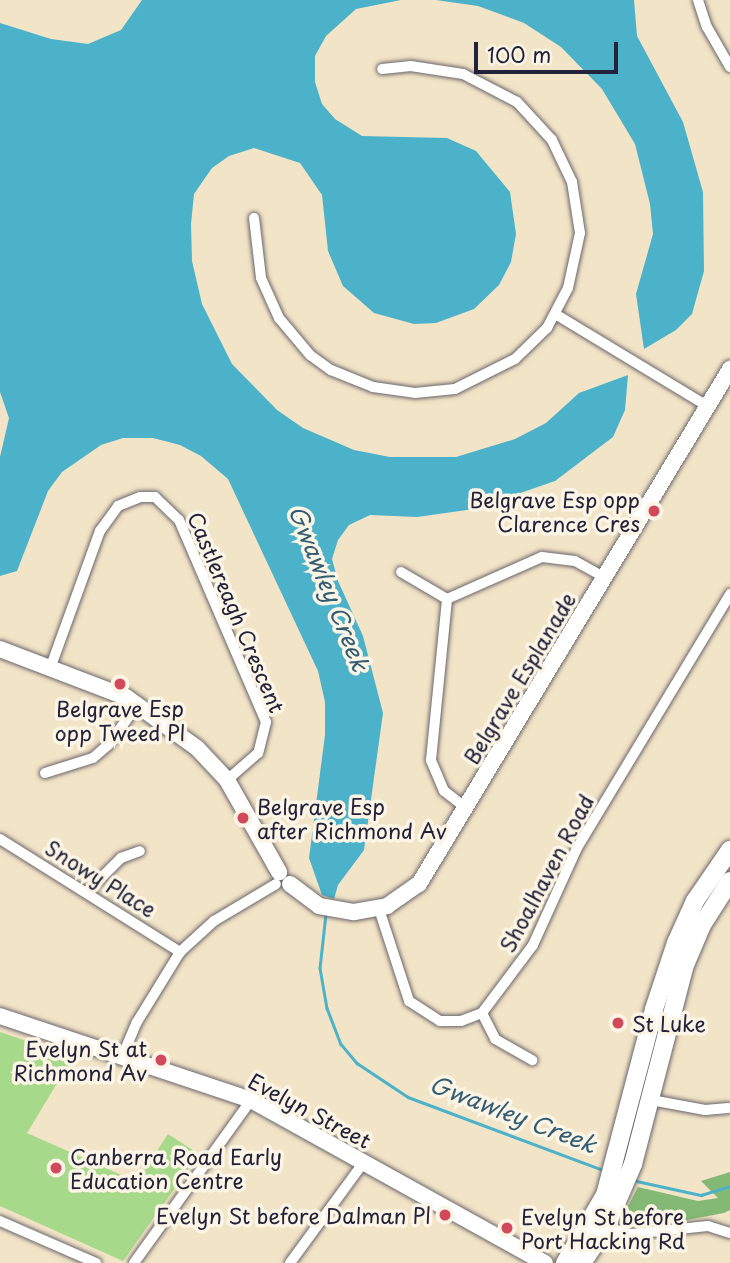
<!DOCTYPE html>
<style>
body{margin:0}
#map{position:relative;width:730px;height:1263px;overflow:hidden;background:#f2e4c6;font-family:"Playpen Sans",sans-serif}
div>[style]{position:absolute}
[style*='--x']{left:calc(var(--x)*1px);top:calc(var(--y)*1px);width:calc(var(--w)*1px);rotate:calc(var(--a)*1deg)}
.green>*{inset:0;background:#a6d989}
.forest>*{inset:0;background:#84b975}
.water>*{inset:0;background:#4bb2ca}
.stream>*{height:2.5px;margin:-1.25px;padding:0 1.25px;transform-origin:1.25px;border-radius:1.25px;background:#4bb2ca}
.roads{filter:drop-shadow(0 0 2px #6b666c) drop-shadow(0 0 2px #6b666c)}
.street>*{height:10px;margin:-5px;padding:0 5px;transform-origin:5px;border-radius:5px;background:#fff}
.secondary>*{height:16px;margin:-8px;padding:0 8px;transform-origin:8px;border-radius:8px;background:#fff}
.primary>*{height:18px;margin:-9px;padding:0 9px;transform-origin:9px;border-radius:9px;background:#fff}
.dots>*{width:19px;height:19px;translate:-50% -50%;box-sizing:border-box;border:4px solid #fcf5e5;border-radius:50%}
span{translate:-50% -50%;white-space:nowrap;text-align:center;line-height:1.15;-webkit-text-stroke:7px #fcf5e5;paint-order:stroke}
.poi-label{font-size:21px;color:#22223b}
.right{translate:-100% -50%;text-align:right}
.left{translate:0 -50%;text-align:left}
.street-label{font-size:21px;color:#22223b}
.water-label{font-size:23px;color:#325c74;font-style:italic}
.scale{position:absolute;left:474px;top:42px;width:144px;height:32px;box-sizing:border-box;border:4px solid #22223b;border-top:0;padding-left:9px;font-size:21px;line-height:24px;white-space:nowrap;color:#22223b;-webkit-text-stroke:5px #fcf5e5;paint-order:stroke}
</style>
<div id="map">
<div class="green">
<i style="clip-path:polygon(0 1032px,73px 1057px,27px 1133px,137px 1182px,168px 1134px,199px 1154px,123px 1261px,0 1206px)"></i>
</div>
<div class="forest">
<i style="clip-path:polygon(730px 1172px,730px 1210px,724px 1213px,682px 1221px,625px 1212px,638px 1187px,698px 1201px,718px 1198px,701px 1181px)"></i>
</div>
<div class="water">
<i style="clip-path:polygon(142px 0,401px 0,356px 9px,326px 36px,315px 56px,315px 82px,322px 104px,335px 119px,362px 136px,447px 138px,476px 151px,510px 192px,516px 234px,511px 262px,499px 285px,474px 309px,436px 323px,414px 324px,374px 313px,343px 286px,328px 251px,322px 195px,300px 163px,254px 148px,229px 156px,212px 168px,194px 194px,191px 224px,192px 261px,202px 304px,232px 364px,277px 410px,303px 428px,354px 450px,390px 457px,456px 457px,515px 439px,546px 423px,579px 393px,628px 375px,625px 410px,613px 437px,555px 481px,474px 509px,417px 517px,370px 515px,349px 525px,338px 540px,332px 559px,338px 581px,363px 636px,383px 713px,364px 850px,338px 885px,334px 899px,322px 895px,309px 858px,325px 735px,325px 702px,318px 671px,228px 479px,201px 456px,180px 445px,153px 438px,123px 438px,101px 445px,62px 472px,48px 491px,17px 571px,0 576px,0 457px,9px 418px,0 392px,0 23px,51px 39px,88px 44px,121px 30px)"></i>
<i style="clip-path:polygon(436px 0,634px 0,637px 36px,683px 122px,703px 192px,704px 271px,692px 314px,676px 330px,644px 349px,636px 294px,653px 234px,650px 204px,635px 144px,602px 89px,561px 47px,524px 23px,478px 6px)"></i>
</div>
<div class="stream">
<i style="--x:326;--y:914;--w:54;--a:96.3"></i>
<i style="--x:320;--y:968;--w:41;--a:80.1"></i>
<i style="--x:327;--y:1008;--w:39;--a:69"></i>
<i style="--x:341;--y:1044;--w:25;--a:50"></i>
<i style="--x:357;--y:1063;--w:61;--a:33.7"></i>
<i style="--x:408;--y:1097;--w:211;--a:20.5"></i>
<i style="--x:632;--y:1180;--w:71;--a:12.3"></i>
<i style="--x:701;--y:1195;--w:30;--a:-17"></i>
</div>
<div class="roads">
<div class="street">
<i style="--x:698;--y:0;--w:28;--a:72"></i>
<i style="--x:707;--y:27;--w:46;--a:60.1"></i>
<i style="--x:254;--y:218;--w:60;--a:83.3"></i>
<i style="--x:261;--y:278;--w:44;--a:65.8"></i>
<i style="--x:279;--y:318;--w:48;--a:50"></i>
<i style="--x:310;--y:355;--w:26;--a:36"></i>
<i style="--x:331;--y:370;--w:45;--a:22"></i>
<i style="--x:373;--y:387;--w:42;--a:8.1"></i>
<i style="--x:415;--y:393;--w:40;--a:-5.7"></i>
<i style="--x:455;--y:389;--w:67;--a:-26.6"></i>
<i style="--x:515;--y:359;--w:45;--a:-44.1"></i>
<i style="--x:547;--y:328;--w:45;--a:-62.3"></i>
<i style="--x:568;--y:288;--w:56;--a:-77.7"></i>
<i style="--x:580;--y:233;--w:52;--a:-98.9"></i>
<i style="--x:572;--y:182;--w:47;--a:-115.5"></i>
<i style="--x:552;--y:140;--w:52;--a:-132.6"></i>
<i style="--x:517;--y:102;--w:61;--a:-152.6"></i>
<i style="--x:463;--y:74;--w:53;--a:-171.3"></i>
<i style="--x:411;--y:66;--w:29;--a:174"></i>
<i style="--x:557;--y:315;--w:175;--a:31.2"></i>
<i style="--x:401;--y:572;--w:53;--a:30.4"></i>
<i style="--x:51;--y:666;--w:144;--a:-70.1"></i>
<i style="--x:100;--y:531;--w:31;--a:-54"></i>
<i style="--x:118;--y:506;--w:24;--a:-22"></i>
<i style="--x:140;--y:497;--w:15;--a:0"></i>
<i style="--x:155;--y:497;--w:33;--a:44"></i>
<i style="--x:179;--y:520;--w:220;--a:66.7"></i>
<i style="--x:266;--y:722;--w:32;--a:104"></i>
<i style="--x:258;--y:753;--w:41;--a:138.9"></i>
<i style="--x:45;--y:773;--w:50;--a:-17.4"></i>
<i style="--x:93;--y:758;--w:20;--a:-41"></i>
<i style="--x:108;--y:745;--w:51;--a:-53.8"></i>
<i style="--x:466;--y:808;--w:28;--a:-142"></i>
<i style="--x:444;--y:791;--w:34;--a:-113"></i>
<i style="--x:431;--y:760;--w:162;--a:-84.3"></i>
<i style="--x:447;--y:599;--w:104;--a:-23.9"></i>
<i style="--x:542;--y:557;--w:33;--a:7"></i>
<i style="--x:575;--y:561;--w:33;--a:29"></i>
<i style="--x:0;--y:839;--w:213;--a:32.1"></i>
<i style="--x:88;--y:891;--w:47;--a:-45"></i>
<i style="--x:121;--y:858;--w:20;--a:-20"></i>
<i style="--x:379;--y:909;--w:97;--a:71.9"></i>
<i style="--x:409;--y:1001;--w:37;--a:33"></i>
<i style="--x:440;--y:1021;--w:21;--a:0"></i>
<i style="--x:461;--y:1021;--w:22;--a:-21"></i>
<i style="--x:482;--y:1013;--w:85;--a:-53.1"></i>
<i style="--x:533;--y:945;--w:107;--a:-65.6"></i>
<i style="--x:577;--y:848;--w:297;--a:-58.9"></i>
<i style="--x:482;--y:1013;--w:29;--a:63"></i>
<i style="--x:495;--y:1039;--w:43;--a:29.6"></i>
<i style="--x:122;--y:1057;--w:38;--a:-67"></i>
<i style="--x:137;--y:1022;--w:82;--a:-58.4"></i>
<i style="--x:180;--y:952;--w:46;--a:-42.4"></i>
<i style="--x:214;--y:921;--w:72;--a:-30.8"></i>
<i style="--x:651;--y:1100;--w:55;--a:10.5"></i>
<i style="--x:705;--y:1110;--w:23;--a:-5"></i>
<i style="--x:0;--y:1221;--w:105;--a:23.6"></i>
<i style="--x:606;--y:1227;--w:26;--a:16"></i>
<i style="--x:631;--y:1234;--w:77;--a:-5.9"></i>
<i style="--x:708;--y:1226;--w:23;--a:18"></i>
<i style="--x:134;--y:1263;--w:201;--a:-54.3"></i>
<i style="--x:290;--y:1263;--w:125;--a:-53.8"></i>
</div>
<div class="secondary">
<i style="--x:0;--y:649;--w:135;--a:20.9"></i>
<i style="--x:126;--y:697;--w:87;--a:35.7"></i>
<i style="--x:197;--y:748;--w:44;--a:46.8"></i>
<i style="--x:227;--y:780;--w:106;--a:60.5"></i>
<i style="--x:290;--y:884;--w:36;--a:37"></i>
<i style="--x:319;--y:906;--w:36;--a:10"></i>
<i style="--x:354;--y:912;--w:34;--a:-10"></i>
<i style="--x:387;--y:906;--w:39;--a:-35"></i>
<i style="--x:419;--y:884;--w:602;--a:-58.87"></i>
<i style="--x:0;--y:1016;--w:265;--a:18.5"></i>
<i style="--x:251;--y:1100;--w:336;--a:29"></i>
</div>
<div class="primary">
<i style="--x:565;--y:1263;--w:79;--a:-59.5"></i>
<i style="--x:605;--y:1195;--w:192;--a:-75.2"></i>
<i style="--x:654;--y:1009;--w:70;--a:-71.6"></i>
<i style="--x:676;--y:943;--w:46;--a:-65.7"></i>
<i style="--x:695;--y:901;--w:62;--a:-55.5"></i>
<i style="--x:582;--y:1263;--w:43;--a:-56.3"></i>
<i style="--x:606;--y:1227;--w:69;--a:-66.8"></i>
<i style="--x:633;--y:1164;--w:206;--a:-75.4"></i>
<i style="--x:685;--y:965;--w:43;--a:-67"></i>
<i style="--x:702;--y:925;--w:52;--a:-57.5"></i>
</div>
</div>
<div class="dots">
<i style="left:654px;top:511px;background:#d1495b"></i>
<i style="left:120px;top:684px;background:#d1495b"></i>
<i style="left:243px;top:818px;background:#d1495b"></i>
<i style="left:618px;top:1023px;background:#d1495b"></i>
<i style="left:161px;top:1060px;background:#d1495b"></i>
<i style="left:56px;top:1168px;background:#d1495b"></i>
<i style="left:445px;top:1215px;background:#d1495b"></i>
<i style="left:507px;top:1228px;background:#d1495b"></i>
</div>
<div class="poi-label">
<span class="right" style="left:640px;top:511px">Belgrave Esp opp<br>Clarence Cres</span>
<span style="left:120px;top:720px">Belgrave Esp<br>opp Tweed Pl</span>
<span class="left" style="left:257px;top:818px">Belgrave Esp<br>after Richmond Av</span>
<span class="left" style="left:632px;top:1023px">St Luke</span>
<span class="right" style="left:147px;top:1060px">Evelyn St at<br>Richmond Av</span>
<span class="left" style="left:70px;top:1168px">Canberra Road Early<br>Education Centre</span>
<span class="right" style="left:431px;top:1215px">Evelyn St before Dalman Pl</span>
<span class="left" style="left:521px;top:1228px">Evelyn St before<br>Port Hacking Rd</span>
</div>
<div class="street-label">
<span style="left:237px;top:612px;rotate:67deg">Castlereagh Crescent</span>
<span style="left:519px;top:678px;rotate:-59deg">Belgrave Esplanade</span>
<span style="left:546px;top:873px;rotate:-62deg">Shoalhaven Road</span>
<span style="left:101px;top:878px;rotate:32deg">Snowy Place</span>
<span style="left:310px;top:1110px;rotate:28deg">Evelyn Street</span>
</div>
<div class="water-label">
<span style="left:329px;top:588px;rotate:68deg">Gwawley Creek</span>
<span style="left:513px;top:1114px;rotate:21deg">Gwawley Creek</span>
</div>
<div class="scale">100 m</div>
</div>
